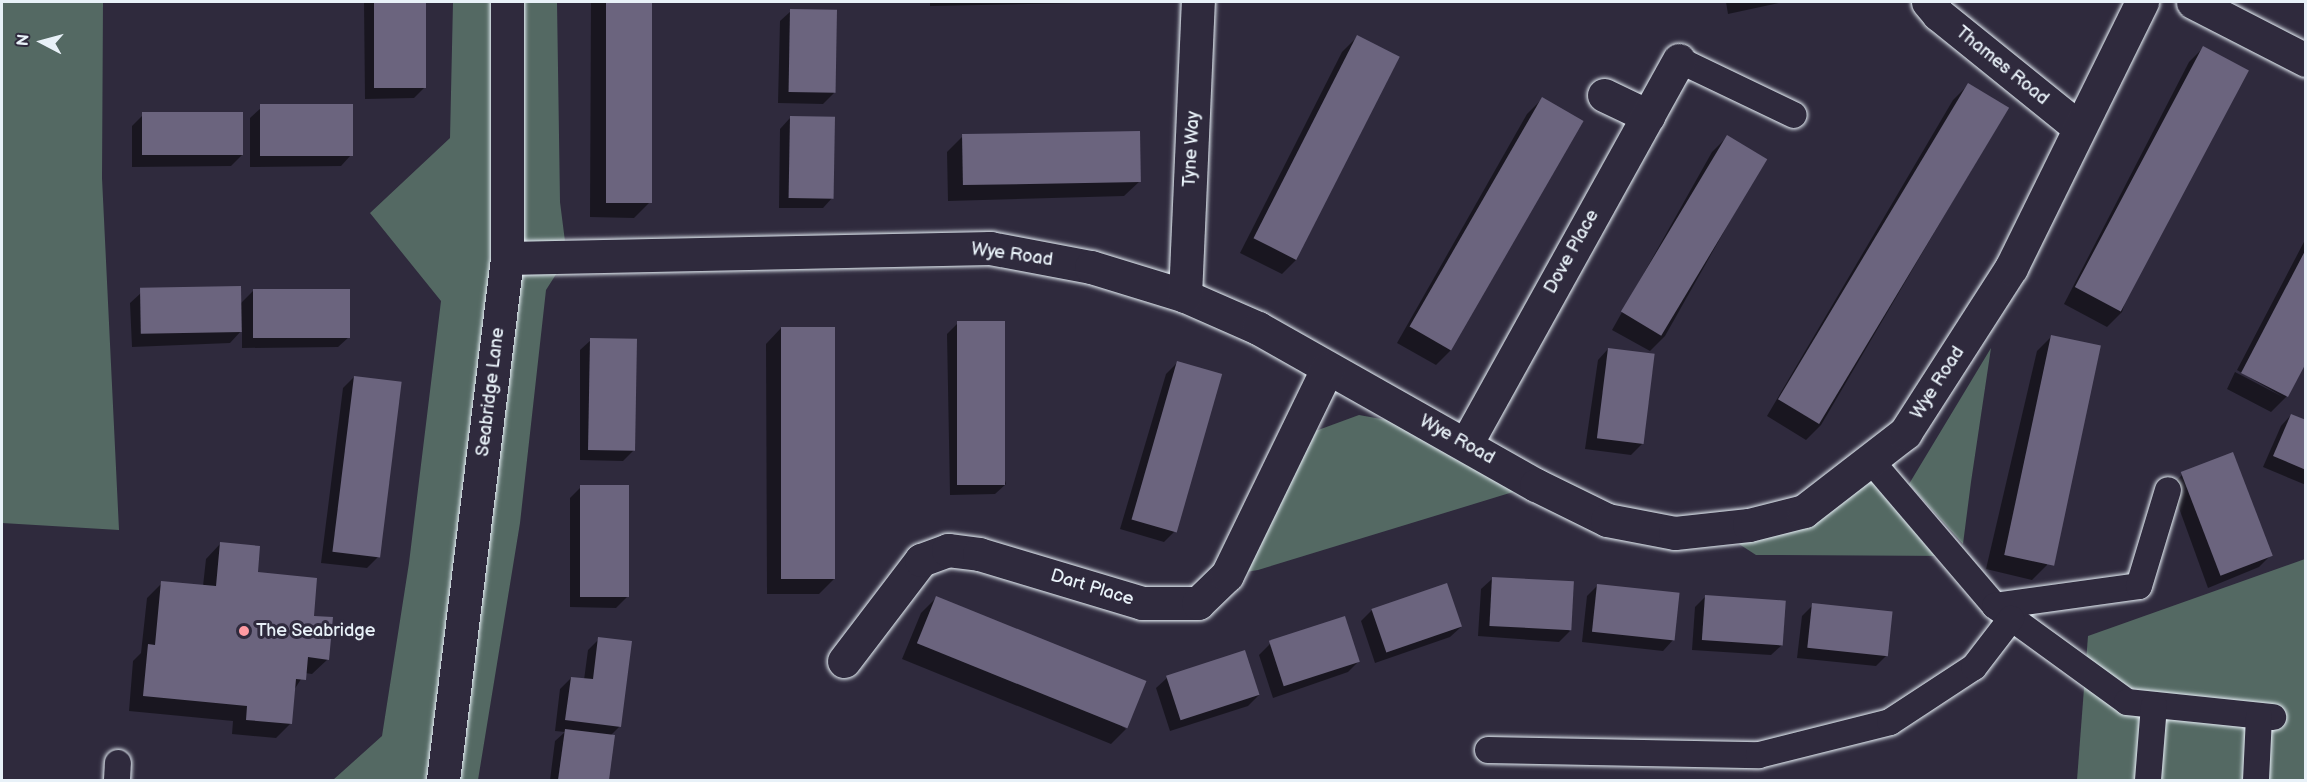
<!DOCTYPE html>
<style>
body{margin:0}
#map{position:relative;width:2307px;height:782px;overflow:hidden;background:#2f2a3d;font-family:"Balsamiq Sans",sans-serif}
div>[style]{position:absolute}
[style*='--x']{left:calc(var(--x)*1px);top:calc(var(--y)*1px);width:calc(var(--w)*1px);rotate:calc(var(--a)*1deg)}
.green>*{inset:0;background:#546963}
.shadow>*{inset:0;background:#0007}
.building>*{inset:0;background:#6b647e;transform-origin:0 0}
.roads{filter:drop-shadow(0 0 2px #e8f1f8) drop-shadow(0 0 2px #e8f1f8)}
.service>*{height:26px;margin:-13px;padding:0 13px;transform-origin:13px;border-radius:13px;background:#2f2a3d}
.minor>*{height:33px;margin:-16.5px;padding:0 16.5px;transform-origin:16.5px;border-radius:16.5px;background:#2f2a3d}
.tertiary>*{height:33px;margin:-16.5px;padding:0 16.5px;transform-origin:16.5px;border-radius:16.5px;background:#2f2a3d}
.dots>*{width:16px;height:16px;translate:-50% -50%;box-sizing:border-box;border:3px solid #2f2a3d;border-radius:50%}
span{translate:-50% -50%;white-space:nowrap;text-align:center;line-height:1.15;-webkit-text-stroke:6px #2f2a3d;paint-order:stroke}
.street-label{font-size:18px;color:#e8f1f8}
.poi-label{font-size:18px;color:#e8f1f8}
.left{translate:0 -50%;text-align:left}
.frame{position:absolute;inset:0;border:3px solid #e8f1f8;pointer-events:none}
.north{position:absolute;left:12px;top:12px;width:60px;height:60px;-webkit-text-stroke:4px #2f2a3d;paint-order:stroke;rotate:276deg;font-size:16px;font-weight:700;line-height:24px;text-align:center;color:#e8f1f8}
.north::after{content:'';display:block;margin:auto;width:21px;height:27px;background:#e8f1f8;clip-path:polygon(50% 0,100% 100%,50% 72%,0 100%)}
</style>
<div id="map">
<div class="green">
<i style="clip-path:polygon(2px 2px,103px 2px,102px 178px,119px 530px,2px 523px)"></i>
<i style="clip-path:polygon(453px 2px,557px 2px,560px 202px,567px 257px,546px 290px,520px 523px,478px 780px,333px 780px,382px 736px,409px 563px,441px 301px,370px 213px,450px 138px)"></i>
<i style="clip-path:polygon(1991px 348px,1971px 482px,1963px 544px,1909px 484px)"></i>
<i style="clip-path:polygon(1359px 415px,1437px 429px,1536px 485px,1258px 570px,1227px 575px,1291px 440px)"></i>
<i style="clip-path:polygon(1872px 462px,1953px 556px,1756px 555px,1739px 544px)"></i>
<i style="clip-path:polygon(2305px 559px,2305px 780px,2077px 780px,2088px 636px)"></i>
</div>
<div class="shadow">
<i style="clip-path:polygon(364px 2px,424px 2px,425px 87px,414px 98px,365px 99px)"></i>
<i style="clip-path:polygon(591px 2px,650px 2px,649px 203px,634px 218px,590px 217px)"></i>
<i style="clip-path:polygon(930px 2px,1132px 2px,930px 6px)"></i>
<i style="clip-path:polygon(1726px 2px,1784px 2px,1728px 14px)"></i>
<i style="clip-path:polygon(791px 11px,834px 93px,823px 104px,778px 103px,780px 21px)"></i>
<i style="clip-path:polygon(1357px 37px,1297px 259px,1282px 274px,1240px 253px,1342px 52px)"></i>
<i style="clip-path:polygon(2204px 47px,2122px 312px,2107px 327px,2064px 304px,2189px 62px)"></i>
<i style="clip-path:polygon(1968px 85px,2007px 109px,1821px 425px,1806px 440px,1767px 416px,1953px 100px)"></i>
<i style="clip-path:polygon(1542px 99px,1451px 350px,1436px 365px,1397px 343px,1527px 114px)"></i>
<i style="clip-path:polygon(261px 108px,351px 155px,341px 166px,250px 167px,250px 118px)"></i>
<i style="clip-path:polygon(143px 115px,242px 155px,231px 166px,132px 167px,132px 126px)"></i>
<i style="clip-path:polygon(790px 118px,833px 197px,823px 208px,779px 208px,780px 129px)"></i>
<i style="clip-path:polygon(962px 137px,1140px 181px,1124px 196px,948px 201px,947px 152px)"></i>
<i style="clip-path:polygon(1727px 137px,1765px 159px,1665px 336px,1650px 351px,1612px 330px,1712px 152px)"></i>
<i style="clip-path:polygon(2306px 238px,2306px 360px,2286px 397px,2271px 412px,2227px 389px,2235px 372px,2283px 397px,2237px 370px)"></i>
<i style="clip-path:polygon(253px 291px,349px 337px,338px 347px,242px 348px,242px 330px,230px 343px,132px 347px,130px 303px,141px 293px,240px 304px)"></i>
<i style="clip-path:polygon(958px 323px,1006px 484px,995px 494px,950px 495px,947px 334px)"></i>
<i style="clip-path:polygon(781px 328px,834px 579px,819px 594px,767px 594px,766px 344px)"></i>
<i style="clip-path:polygon(2052px 336px,2047px 565px,2032px 580px,1986px 569px,2037px 351px)"></i>
<i style="clip-path:polygon(591px 340px,634px 450px,623px 461px,580px 460px,580px 350px)"></i>
<i style="clip-path:polygon(1608px 349px,1642px 444px,1631px 455px,1585px 449px,1598px 360px)"></i>
<i style="clip-path:polygon(1177px 363px,1175px 531px,1164px 542px,1120px 529px,1166px 374px)"></i>
<i style="clip-path:polygon(354px 377px,378px 557px,367px 568px,321px 563px,343px 388px)"></i>
<i style="clip-path:polygon(2291px 415px,2306px 421px,2306px 485px,2263px 467px,2281px 426px)"></i>
<i style="clip-path:polygon(2182px 475px,2270px 556px,2259px 567px,2208px 588px,2171px 486px)"></i>
<i style="clip-path:polygon(581px 487px,627px 597px,616px 608px,570px 607px,570px 498px)"></i>
<i style="clip-path:polygon(221px 543px,312px 617px,328px 659px,312px 674px,305px 673px,294px 690px,291px 723px,276px 738px,232px 734px,233px 721px,129px 711px,133px 661px,141px 653px,147px 598px,162px 583px,203px 586px,206px 559px)"></i>
<i style="clip-path:polygon(1492px 579px,1570px 631px,1559px 642px,1478px 636px,1481px 589px)"></i>
<i style="clip-path:polygon(1598px 585px,1673px 640px,1663px 651px,1582px 642px,1587px 596px)"></i>
<i style="clip-path:polygon(1706px 596px,1782px 645px,1771px 655px,1692px 650px,1695px 607px)"></i>
<i style="clip-path:polygon(936px 598px,1126px 729px,1111px 744px,902px 659px,921px 613px)"></i>
<i style="clip-path:polygon(1813px 605px,1887px 655px,1876px 666px,1797px 658px,1802px 616px)"></i>
<i style="clip-path:polygon(1372px 610px,1461px 627px,1450px 637px,1375px 663px,1361px 621px)"></i>
<i style="clip-path:polygon(1344px 618px,1359px 661px,1348px 672px,1273px 698px,1259px 655px,1270px 644px)"></i>
<i style="clip-path:polygon(599px 639px,620px 726px,610px 736px,614px 736px,608px 780px,550px 780px,555px 741px,565px 732px,555px 731px,560px 689px,571px 678px,584px 680px,588px 650px)"></i>
<i style="clip-path:polygon(1167px 678px,1259px 695px,1248px 706px,1170px 731px,1156px 688px)"></i>
</div>
<div class="building">
<i style="left:374px;top:2px;width:52px;height:86px"></i>
<i style="left:606px;top:2px;width:46px;height:201px"></i>
<i style="left:790px;top:9px;width:47px;height:83px;rotate:1deg"></i>
<i style="left:1357px;top:35px;width:48px;height:228px;rotate:27deg"></i>
<i style="left:2203px;top:46px;width:52px;height:273px;rotate:28deg"></i>
<i style="left:1968px;top:83px;width:48px;height:369px;rotate:31deg"></i>
<i style="left:1542px;top:97px;width:48px;height:265px;rotate:30deg"></i>
<i style="left:353px;top:104px;width:52px;height:93px;rotate:90deg"></i>
<i style="left:243px;top:112px;width:43px;height:101px;rotate:90deg"></i>
<i style="left:790px;top:116px;width:45px;height:82px;rotate:1deg"></i>
<i style="left:1140px;top:131px;width:51px;height:178px;rotate:89deg"></i>
<i style="left:1727px;top:135px;width:47px;height:206px;rotate:31deg"></i>
<i style="clip-path:polygon(2306px 249px,2306px 363px,2288px 397px,2241px 373px)"></i>
<i style="left:241px;top:286px;width:46px;height:101px;rotate:89deg"></i>
<i style="left:253px;top:289px;width:97px;height:49px"></i>
<i style="left:957px;top:321px;width:48px;height:164px"></i>
<i style="left:781px;top:327px;width:54px;height:252px"></i>
<i style="left:2051px;top:335px;width:51px;height:225px;rotate:12deg"></i>
<i style="left:590px;top:338px;width:47px;height:112px;rotate:1deg"></i>
<i style="left:1608px;top:348px;width:47px;height:91px;rotate:7deg"></i>
<i style="left:1177px;top:361px;width:47px;height:165px;rotate:16deg"></i>
<i style="left:354px;top:376px;width:48px;height:177px;rotate:7deg"></i>
<i style="clip-path:polygon(2291px 414px,2306px 420px,2306px 470px,2273px 456px)"></i>
<i style="left:2233px;top:452px;width:111px;height:56px;rotate:69deg"></i>
<i style="left:580px;top:485px;width:49px;height:112px"></i>
<i style="clip-path:polygon(220px 542px,260px 546px,258px 572px,317px 578px,314px 616px,333px 617px,329px 660px,308px 657px,306px 680px,296px 679px,292px 724px,246px 720px,247px 706px,143px 696px,148px 644px,155px 645px,161px 581px,216px 586px)"></i>
<i style="left:1492px;top:577px;width:82px;height:49px;rotate:3deg"></i>
<i style="left:1447px;top:583px;width:46px;height:80px;rotate:71deg"></i>
<i style="left:1597px;top:584px;width:83px;height:48px;rotate:6deg"></i>
<i style="left:1705px;top:595px;width:81px;height:45px;rotate:4deg"></i>
<i style="left:936px;top:596px;width:227px;height:51px;rotate:22deg"></i>
<i style="left:1812px;top:603px;width:81px;height:45px;rotate:6deg"></i>
<i style="left:1345px;top:616px;width:48px;height:80px;rotate:72deg"></i>
<i style="clip-path:polygon(598px 637px,632px 641px,621px 727px,565px 720px,571px 677px,593px 679px)"></i>
<i style="left:1245px;top:650px;width:47px;height:83px;rotate:72deg"></i>
<i style="clip-path:polygon(565px 729px,615px 735px,609px 780px,558px 780px)"></i>
</div>
<div class="roads">
<div class="service">
<i style="--x:1679;--y:60;--w:127;--a:25.6"></i>
<i style="--x:1872;--y:462;--w:189;--a:49.5"></i>
<i style="--x:1995;--y:606;--w:163;--a:36"></i>
<i style="--x:2127;--y:702;--w:147;--a:5.9"></i>
<i style="--x:1995;--y:606;--w:145;--a:-7.9"></i>
<i style="--x:2139;--y:586;--w:100;--a:-73.2"></i>
<i style="--x:1488;--y:750;--w:271;--a:1.1"></i>
<i style="--x:1759;--y:755;--w:135;--a:-14.1"></i>
<i style="--x:1890;--y:722;--w:100;--a:-33.2"></i>
<i style="--x:1974;--y:667;--w:61;--a:-52.4"></i>
<i style="--x:117;--y:780;--w:17;--a:-87"></i>
<i style="--x:2148;--y:780;--w:75;--a:-85.4"></i>
<i style="--x:2256;--y:780;--w:64;--a:-87.3"></i>
</div>
<div class="minor">
<i style="--x:1928;--y:2;--w:16;--a:50"></i>
<i style="--x:1938;--y:14;--w:180;--a:38.9"></i>
<i style="--x:2193;--y:2;--w:127;--a:27.2"></i>
<i style="--x:1604;--y:95;--w:49;--a:25.5"></i>
<i style="--x:507;--y:258;--w:483;--a:-1.2"></i>
<i style="--x:990;--y:248;--w:103;--a:10.7"></i>
<i style="--x:1091;--y:267;--w:98;--a:17.1"></i>
<i style="--x:1185;--y:296;--w:80;--a:23.7"></i>
<i style="--x:1258;--y:328;--w:319;--a:29.5"></i>
<i style="--x:1536;--y:485;--w:79;--a:26.2"></i>
<i style="--x:1607;--y:520;--w:69;--a:10.8"></i>
<i style="--x:1675;--y:533;--w:74;--a:-6.2"></i>
<i style="--x:1749;--y:525;--w:57;--a:-14.3"></i>
<i style="--x:1804;--y:511;--w:128;--a:-37.7"></i>
<i style="--x:1905;--y:433;--w:196;--a:-57.3"></i>
<i style="--x:2011;--y:268;--w:297;--a:-63.8"></i>
<i style="--x:1185;--y:296;--w:294;--a:-87.5"></i>
<i style="--x:1466;--y:444;--w:439;--a:-61"></i>
<i style="--x:844;--y:661;--w:127;--a:-52.7"></i>
<i style="--x:921;--y:560;--w:29;--a:-20"></i>
<i style="--x:948;--y:550;--w:31;--a:7"></i>
<i style="--x:979;--y:554;--w:170;--a:16.7"></i>
<i style="--x:1142;--y:603;--w:56;--a:0"></i>
<i style="--x:1198;--y:603;--w:40;--a:-44"></i>
<i style="--x:1227;--y:575;--w:229;--a:-64.1"></i>
</div>
<div class="tertiary">
<i style="--x:443;--y:780;--w:526;--a:-83.01"></i>
<i style="--x:507;--y:258;--w:256;--a:-90"></i>
</div>
</div>
<div class="dots">
<i style="left:244px;top:631px;background:#ff9aa2"></i>
</div>
<div class="street-label">
<span style="left:2002px;top:66px;rotate:39deg">Thames Road</span>
<span style="left:1192px;top:149px;rotate:-87deg">Tyne Way</span>
<span style="left:1572px;top:252px;rotate:-61deg">Dove Place</span>
<span style="left:1012px;top:255px;rotate:8deg">Wye Road</span>
<span style="left:1938px;top:383px;rotate:-57deg">Wye Road</span>
<span style="left:491px;top:392px;rotate:-83deg">Seabridge Lane</span>
<span style="left:1457px;top:440px;rotate:29deg">Wye Road</span>
<span style="left:1092px;top:588px;rotate:17deg">Dart Place</span>
</div>
<div class="poi-label">
<span class="left" style="left:256px;top:631px">The Seabridge</span>
</div>
<div class="frame"></div>
<div class="north">N</div>
</div>
